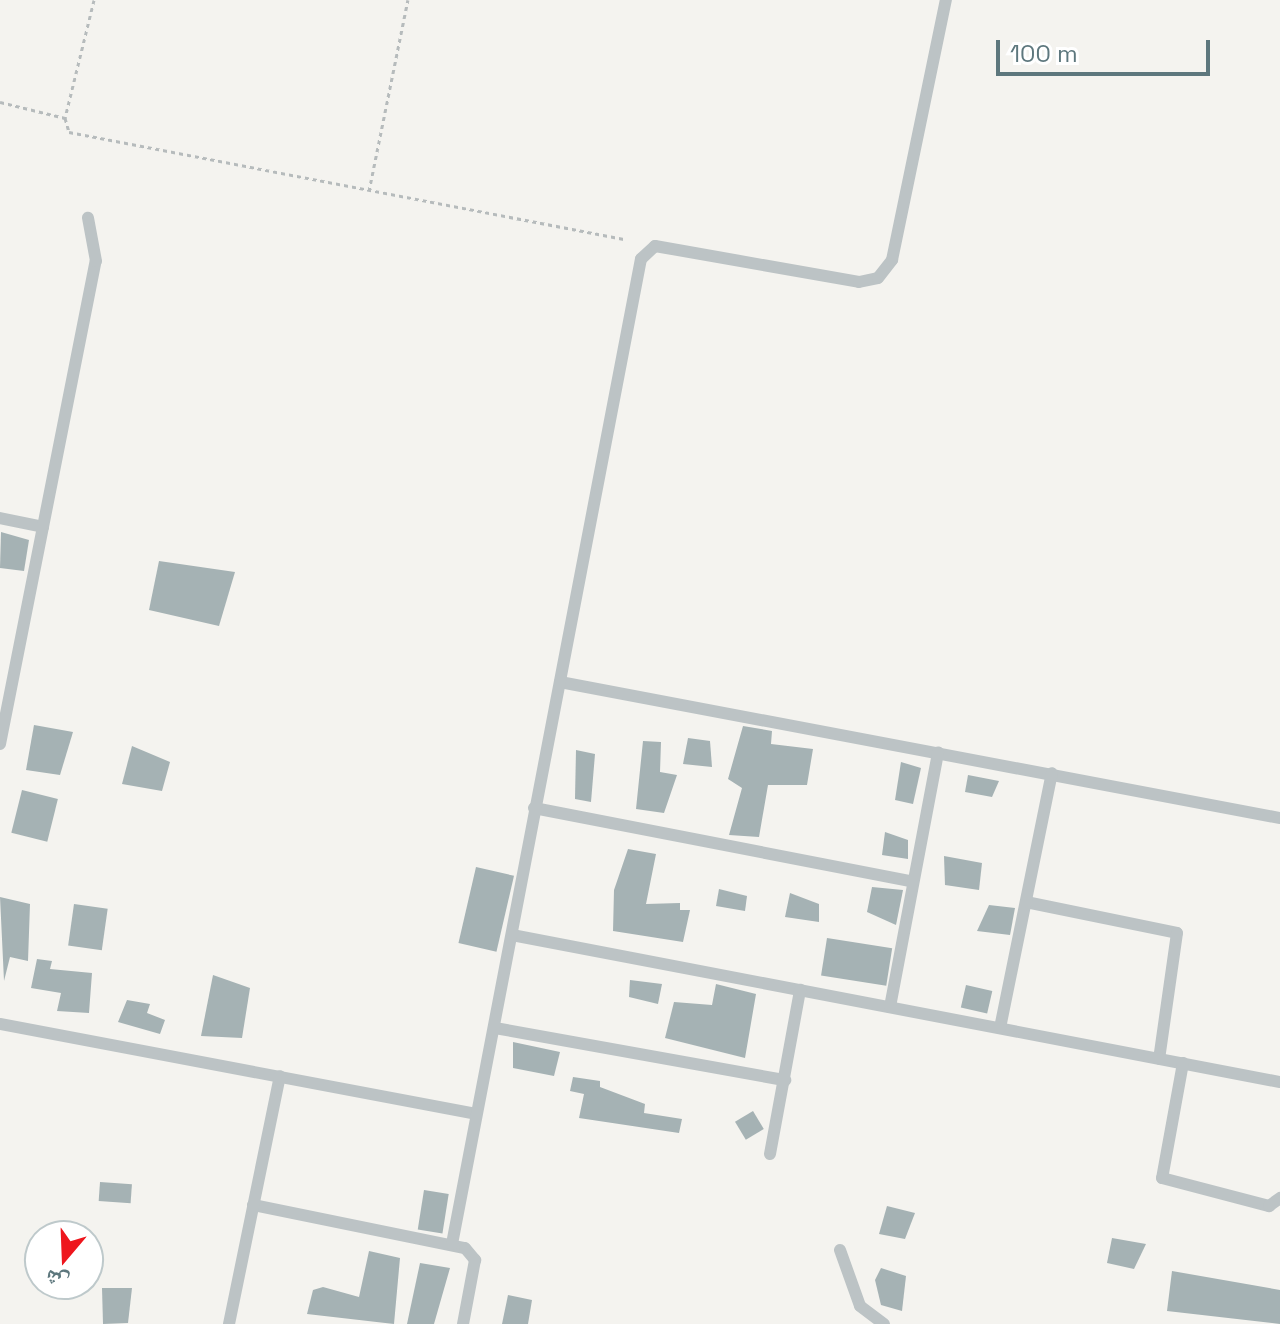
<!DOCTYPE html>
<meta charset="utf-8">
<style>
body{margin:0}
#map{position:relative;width:1280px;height:1324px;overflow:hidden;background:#f4f3ef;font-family:"Space Grotesk","Noto Naskh Arabic",sans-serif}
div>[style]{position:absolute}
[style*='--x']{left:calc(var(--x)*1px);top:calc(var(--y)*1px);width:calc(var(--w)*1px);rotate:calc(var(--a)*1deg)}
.building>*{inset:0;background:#a5b2b4;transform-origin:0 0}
.path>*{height:3px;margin-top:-1.5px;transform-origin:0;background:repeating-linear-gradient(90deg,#b6bbbc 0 4px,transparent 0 8px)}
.street>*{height:12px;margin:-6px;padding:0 6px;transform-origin:6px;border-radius:6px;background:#bcc3c5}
span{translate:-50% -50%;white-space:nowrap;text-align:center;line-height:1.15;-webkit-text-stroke:8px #fff;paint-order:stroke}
.north{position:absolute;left:24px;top:1220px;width:80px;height:80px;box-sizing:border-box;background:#fff;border:2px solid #bec9cb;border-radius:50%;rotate:199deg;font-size:22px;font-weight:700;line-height:32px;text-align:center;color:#5d777d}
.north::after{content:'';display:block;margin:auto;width:28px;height:36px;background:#ee161d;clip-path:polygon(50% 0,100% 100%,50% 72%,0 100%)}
.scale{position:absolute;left:996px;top:40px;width:214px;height:36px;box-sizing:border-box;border:4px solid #5d777d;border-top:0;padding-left:10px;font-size:24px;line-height:28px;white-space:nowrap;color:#5d777d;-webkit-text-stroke:6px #fff;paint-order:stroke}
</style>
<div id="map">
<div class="building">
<i style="clip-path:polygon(1px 532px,29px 540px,24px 571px,0 568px)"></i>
<i style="clip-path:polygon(159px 561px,235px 572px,219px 626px,149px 610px)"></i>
<i style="clip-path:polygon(34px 725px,73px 732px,60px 775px,26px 770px)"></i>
<i style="clip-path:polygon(743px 726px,772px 731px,771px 744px,813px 749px,807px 785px,768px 785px,759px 837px,729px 835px,742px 788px,728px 779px)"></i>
<i style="clip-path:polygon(688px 738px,710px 741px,712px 767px,683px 764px)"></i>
<i style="clip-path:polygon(643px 741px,661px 742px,660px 772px,677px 775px,664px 813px,636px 809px)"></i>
<i style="clip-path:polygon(132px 746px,170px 762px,162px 791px,122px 784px)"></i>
<i style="clip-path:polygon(576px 750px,595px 754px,591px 802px,575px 799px)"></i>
<i style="clip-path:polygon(901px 762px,921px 768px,913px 804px,895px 800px)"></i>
<i style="clip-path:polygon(968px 775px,999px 781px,992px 797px,965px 792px)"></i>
<i style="left:22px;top:790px;width:37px;height:44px;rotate:14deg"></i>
<i style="clip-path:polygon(885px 832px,908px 840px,908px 859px,882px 855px)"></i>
<i style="clip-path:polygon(628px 849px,656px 854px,646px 904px,680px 903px,680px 910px,690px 910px,683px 942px,613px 931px,614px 890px)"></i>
<i style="clip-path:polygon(944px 856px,982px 863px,979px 890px,945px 885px)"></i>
<i style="left:476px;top:867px;width:39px;height:78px;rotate:13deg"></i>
<i style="clip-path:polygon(872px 887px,903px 890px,896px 925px,867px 912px)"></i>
<i style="clip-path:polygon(719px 889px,747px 896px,745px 911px,716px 906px)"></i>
<i style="clip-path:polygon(790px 893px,819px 904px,819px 922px,785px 917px)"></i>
<i style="clip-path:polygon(0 897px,30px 904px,28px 961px,10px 957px,4px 981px)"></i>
<i style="left:74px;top:904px;width:34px;height:42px;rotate:8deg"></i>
<i style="clip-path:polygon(989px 905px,1015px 908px,1010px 935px,977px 931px)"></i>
<i style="left:827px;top:938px;width:66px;height:38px;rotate:9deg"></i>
<i style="clip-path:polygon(37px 959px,52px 961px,50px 969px,92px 973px,89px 1013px,57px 1011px,61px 993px,31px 988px)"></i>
<i style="clip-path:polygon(213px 975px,250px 988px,242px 1038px,201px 1036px)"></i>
<i style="clip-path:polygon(630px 980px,662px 984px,658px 1004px,629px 997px)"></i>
<i style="clip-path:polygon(716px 984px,756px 994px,745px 1058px,665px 1038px,674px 1002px,712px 1005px)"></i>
<i style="left:966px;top:985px;width:27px;height:23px;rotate:13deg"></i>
<i style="clip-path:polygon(127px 1000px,150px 1004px,147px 1013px,165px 1020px,160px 1034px,118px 1022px)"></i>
<i style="clip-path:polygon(513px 1042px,560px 1052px,554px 1076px,513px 1068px)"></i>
<i style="clip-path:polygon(573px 1077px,600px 1081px,600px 1087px,645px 1104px,644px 1113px,682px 1119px,679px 1133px,579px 1118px,584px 1094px,570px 1091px)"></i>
<i style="left:753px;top:1111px;width:21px;height:21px;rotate:59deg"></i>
<i style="left:100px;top:1182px;width:32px;height:19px;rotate:4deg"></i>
<i style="left:424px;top:1190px;width:25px;height:40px;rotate:9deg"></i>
<i style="clip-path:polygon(887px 1206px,915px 1213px,905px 1239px,879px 1234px)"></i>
<i style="clip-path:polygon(1112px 1238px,1146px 1244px,1134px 1269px,1107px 1263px)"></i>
<i style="clip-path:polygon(369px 1251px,400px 1258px,394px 1324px,307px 1314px,313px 1290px,323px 1287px,359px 1297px)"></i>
<i style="clip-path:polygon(420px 1263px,450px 1268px,434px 1324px,407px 1324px)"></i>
<i style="clip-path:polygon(881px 1268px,906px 1276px,902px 1311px,881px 1305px,875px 1280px)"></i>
<i style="clip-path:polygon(1172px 1271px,1280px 1290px,1280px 1324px,1167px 1311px)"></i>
<i style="clip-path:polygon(102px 1288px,132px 1288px,128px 1323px,103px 1324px)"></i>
<i style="clip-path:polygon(508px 1295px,532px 1300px,528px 1324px,502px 1324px)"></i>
</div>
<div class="path">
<i style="--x:94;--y:0;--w:122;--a:103.8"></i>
<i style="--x:65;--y:118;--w:15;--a:74"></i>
<i style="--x:69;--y:132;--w:565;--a:10.91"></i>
<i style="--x:0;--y:102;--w:67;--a:13.8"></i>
<i style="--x:369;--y:191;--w:195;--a:-78.5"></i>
</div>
<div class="street">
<i style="--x:0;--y:518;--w:44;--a:11.8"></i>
<i style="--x:560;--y:682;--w:733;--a:10.7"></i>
<i style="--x:0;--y:744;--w:492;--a:-78.8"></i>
<i style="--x:96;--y:261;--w:44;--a:-100.5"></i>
<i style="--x:534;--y:808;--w:386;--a:11"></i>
<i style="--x:1026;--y:902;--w:154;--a:11.6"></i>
<i style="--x:1177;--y:933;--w:127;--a:98.1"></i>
<i style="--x:512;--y:935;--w:782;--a:10.84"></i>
<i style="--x:890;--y:1007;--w:259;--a:-79.3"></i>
<i style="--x:0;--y:1024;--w:483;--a:10.7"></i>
<i style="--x:495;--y:1028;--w:295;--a:10.2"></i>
<i style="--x:1000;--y:1028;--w:260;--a:-78.5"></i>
<i style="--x:1183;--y:1063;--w:117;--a:100.3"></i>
<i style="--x:1162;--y:1178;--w:111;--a:14.7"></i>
<i style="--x:1269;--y:1206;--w:14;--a:-36"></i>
<i style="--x:770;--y:1154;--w:167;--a:-79.6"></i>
<i style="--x:253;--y:1205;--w:216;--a:11.5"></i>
<i style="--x:465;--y:1248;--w:16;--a:50"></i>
<i style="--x:475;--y:1260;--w:65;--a:100.6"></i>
<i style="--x:452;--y:1244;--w:1003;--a:-79.14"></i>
<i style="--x:641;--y:259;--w:19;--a:-43"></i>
<i style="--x:655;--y:246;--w:207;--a:10"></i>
<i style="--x:859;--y:282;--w:19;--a:-12"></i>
<i style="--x:878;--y:278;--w:23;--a:-52"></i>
<i style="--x:892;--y:260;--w:266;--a:-78.3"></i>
<i style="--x:840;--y:1250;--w:59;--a:70.3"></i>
<i style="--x:860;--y:1306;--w:30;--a:37"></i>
<i style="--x:229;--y:1324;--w:253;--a:-78.4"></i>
</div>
<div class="north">ش</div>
<div class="scale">100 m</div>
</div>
